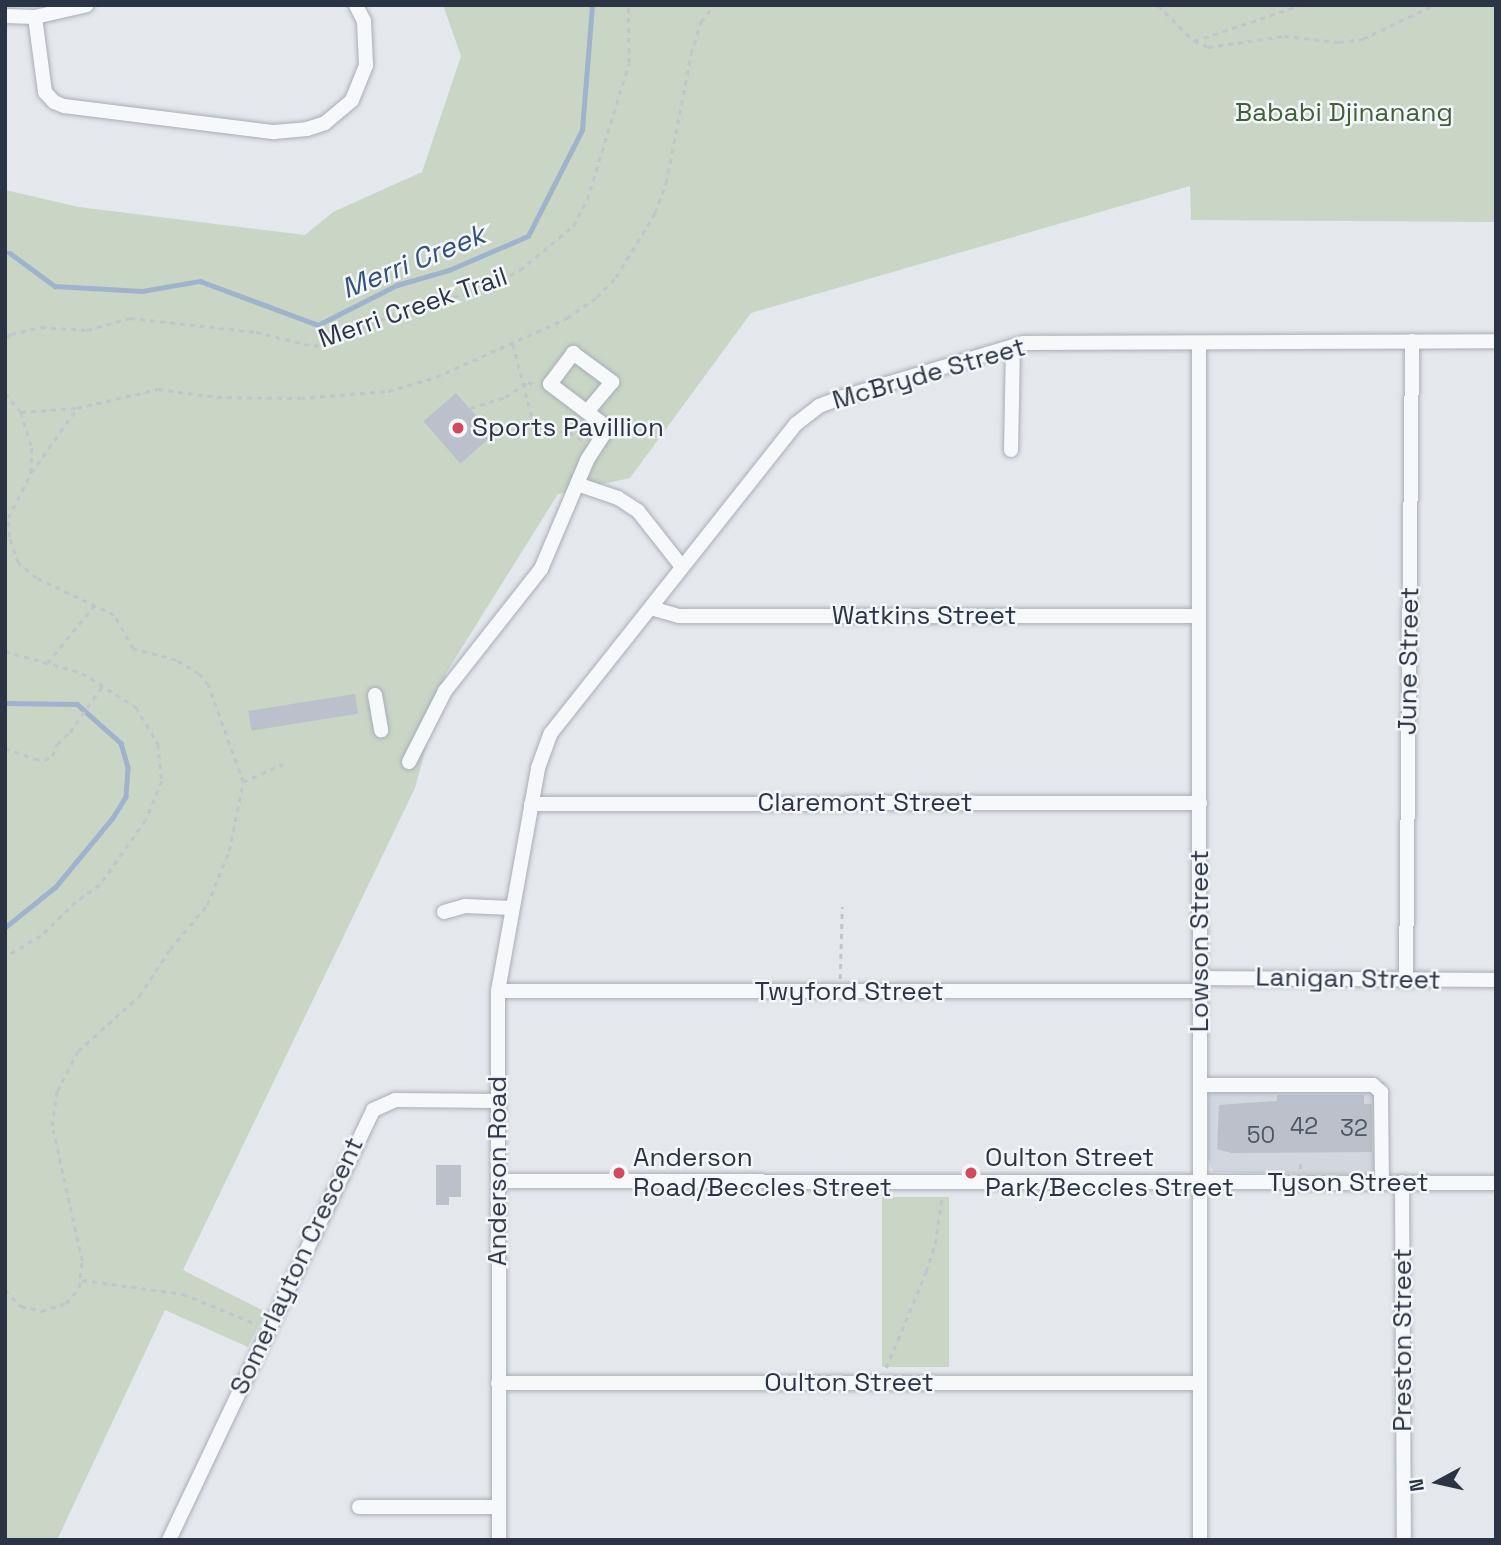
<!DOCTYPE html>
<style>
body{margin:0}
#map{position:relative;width:1501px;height:1545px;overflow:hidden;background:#e4e7ec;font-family:"Space Grotesk",sans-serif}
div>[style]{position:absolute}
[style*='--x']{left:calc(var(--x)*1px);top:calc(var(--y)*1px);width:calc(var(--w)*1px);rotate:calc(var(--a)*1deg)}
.built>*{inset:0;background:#d2d6de}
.green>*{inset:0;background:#c9d6c5;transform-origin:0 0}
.stream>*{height:4.5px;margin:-2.25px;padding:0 2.25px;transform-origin:2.25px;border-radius:2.25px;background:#9fb4cc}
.building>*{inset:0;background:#bbc0ca;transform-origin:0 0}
.path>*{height:2.5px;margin-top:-1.25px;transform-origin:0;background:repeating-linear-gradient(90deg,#c2c5cb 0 5px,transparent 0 10px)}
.roads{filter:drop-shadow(0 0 2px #a9aeb7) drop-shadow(0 0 2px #a9aeb7)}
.minor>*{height:14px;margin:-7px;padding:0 7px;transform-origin:7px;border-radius:7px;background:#f7f8fa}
.dots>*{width:19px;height:19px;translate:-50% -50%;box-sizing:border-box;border:4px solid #f4f6f9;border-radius:50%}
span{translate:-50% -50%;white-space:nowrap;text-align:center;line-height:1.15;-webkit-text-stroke:5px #f4f6f9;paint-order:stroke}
.number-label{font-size:23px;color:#4f5766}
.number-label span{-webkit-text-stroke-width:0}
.park-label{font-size:26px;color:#3f6138}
.street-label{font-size:26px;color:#2b3445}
.poi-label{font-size:26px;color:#2b3445}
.left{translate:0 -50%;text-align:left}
.water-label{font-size:28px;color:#34527a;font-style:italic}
.frame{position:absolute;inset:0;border:7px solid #2b3445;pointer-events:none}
.north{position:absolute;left:1403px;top:1447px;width:70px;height:70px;-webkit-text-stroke:5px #f4f6f9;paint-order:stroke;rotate:262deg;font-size:19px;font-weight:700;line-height:28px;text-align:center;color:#2b3445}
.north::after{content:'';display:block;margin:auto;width:24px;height:32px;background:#2b3445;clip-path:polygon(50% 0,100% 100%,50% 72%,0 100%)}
</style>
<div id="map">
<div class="built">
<i style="clip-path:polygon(1208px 1082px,1385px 1082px,1385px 1175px,1213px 1172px,1208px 1158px)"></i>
</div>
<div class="green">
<i style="clip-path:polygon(443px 5px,1496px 5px,1496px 222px,1191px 220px,1190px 186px,751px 313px,630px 478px,558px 494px,446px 673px,415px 788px,183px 1270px,266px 1312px,248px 1347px,165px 1310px,57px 1540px,5px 1540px,5px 190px,79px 207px,305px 235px,333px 212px,422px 172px,461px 56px)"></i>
<i style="left:949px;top:1197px;width:170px;height:67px;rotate:90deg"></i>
</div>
<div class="stream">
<i style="--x:5;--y:253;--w:5;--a:0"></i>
<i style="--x:10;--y:253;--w:56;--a:36.3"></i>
<i style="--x:55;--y:286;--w:87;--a:3.3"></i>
<i style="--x:142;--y:291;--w:59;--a:-9.8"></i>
<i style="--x:200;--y:281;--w:126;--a:20.4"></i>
<i style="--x:318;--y:325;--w:89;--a:-26.9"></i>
<i style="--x:397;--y:285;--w:54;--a:-16.1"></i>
<i style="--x:449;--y:270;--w:86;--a:-23.3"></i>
<i style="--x:528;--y:236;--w:119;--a:-63"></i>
<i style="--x:582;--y:130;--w:125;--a:-85.4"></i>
<i style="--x:5;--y:703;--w:72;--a:0.8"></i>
<i style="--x:77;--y:704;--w:59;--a:41.6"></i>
<i style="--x:121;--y:743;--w:26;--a:74"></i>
<i style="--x:128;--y:768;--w:29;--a:94"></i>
<i style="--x:126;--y:797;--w:25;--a:122"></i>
<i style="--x:113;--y:818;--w:89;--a:129.6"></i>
<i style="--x:56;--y:887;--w:65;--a:141.2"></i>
</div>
<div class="building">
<i style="left:456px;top:393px;width:56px;height:43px;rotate:49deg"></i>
<i style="left:355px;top:694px;width:20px;height:108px;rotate:81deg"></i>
<i style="clip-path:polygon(1277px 1095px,1364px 1095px,1364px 1104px,1372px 1104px,1372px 1152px,1231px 1153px,1217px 1149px,1219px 1105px,1277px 1101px)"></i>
<i style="clip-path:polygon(436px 1165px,461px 1165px,461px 1197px,449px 1197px,449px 1205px,436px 1205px)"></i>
</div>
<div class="path">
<i style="--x:1158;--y:5;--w:51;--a:45"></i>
<i style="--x:1194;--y:41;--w:15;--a:23"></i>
<i style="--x:1208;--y:47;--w:77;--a:-8.2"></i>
<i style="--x:1284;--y:36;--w:55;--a:6.2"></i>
<i style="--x:1339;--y:42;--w:24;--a:-7"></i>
<i style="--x:1363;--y:39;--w:79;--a:-25.6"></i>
<i style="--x:1194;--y:41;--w:113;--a:-18.6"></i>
<i style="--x:11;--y:334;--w:31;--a:-13"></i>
<i style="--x:41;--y:327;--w:46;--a:3.7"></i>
<i style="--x:87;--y:330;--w:45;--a:-15.6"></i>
<i style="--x:130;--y:318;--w:127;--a:6.3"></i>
<i style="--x:256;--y:332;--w:60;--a:13.6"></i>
<i style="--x:314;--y:346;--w:22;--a:-13"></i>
<i style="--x:335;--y:341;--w:77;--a:-24.6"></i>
<i style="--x:405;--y:309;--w:81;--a:-14.4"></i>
<i style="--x:483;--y:289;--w:42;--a:-27.2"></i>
<i style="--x:520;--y:270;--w:69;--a:-39.7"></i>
<i style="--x:573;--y:226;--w:30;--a:-62"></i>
<i style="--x:587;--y:200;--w:143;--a:-73"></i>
<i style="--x:629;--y:63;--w:58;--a:-91"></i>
<i style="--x:5;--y:336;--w:6;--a:-18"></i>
<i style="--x:11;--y:334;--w:10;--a:127"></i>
<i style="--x:513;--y:344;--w:84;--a:75.5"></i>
<i style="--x:534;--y:425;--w:9;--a:49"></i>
<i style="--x:540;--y:432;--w:29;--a:0"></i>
<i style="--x:569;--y:432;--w:17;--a:31"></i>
<i style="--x:5;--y:393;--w:25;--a:50"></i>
<i style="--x:21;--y:412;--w:56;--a:-4.1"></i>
<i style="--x:77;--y:408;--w:83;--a:-13.2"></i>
<i style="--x:158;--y:389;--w:60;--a:7.7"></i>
<i style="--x:217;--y:397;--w:83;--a:0.7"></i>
<i style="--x:300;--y:398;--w:88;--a:-4.5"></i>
<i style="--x:388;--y:391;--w:50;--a:-16.3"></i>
<i style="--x:436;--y:377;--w:144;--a:-24.2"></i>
<i style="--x:567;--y:318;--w:37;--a:-35"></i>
<i style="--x:597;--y:297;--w:28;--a:-46"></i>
<i style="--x:616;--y:277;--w:75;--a:-58.6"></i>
<i style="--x:655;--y:213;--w:32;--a:-70"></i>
<i style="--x:666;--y:183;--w:131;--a:-79"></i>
<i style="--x:691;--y:54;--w:34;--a:-73"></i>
<i style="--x:701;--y:22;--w:21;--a:-53"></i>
<i style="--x:470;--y:408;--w:37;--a:-17"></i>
<i style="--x:505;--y:397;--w:27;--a:-33"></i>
<i style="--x:528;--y:382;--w:10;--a:24"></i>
<i style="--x:21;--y:412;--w:38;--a:73"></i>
<i style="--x:32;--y:448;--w:25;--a:92"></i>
<i style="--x:5;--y:651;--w:80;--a:15.9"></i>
<i style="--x:82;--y:673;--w:64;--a:32.2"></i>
<i style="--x:136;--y:707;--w:43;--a:59.3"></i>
<i style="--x:158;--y:744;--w:37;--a:84"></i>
<i style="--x:162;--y:781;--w:42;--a:112.3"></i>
<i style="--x:146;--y:820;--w:80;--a:125.3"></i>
<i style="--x:100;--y:885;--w:29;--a:145"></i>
<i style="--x:76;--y:902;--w:49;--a:135.8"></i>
<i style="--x:41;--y:936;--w:42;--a:149.7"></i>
<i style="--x:47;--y:663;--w:74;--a:-50.5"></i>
<i style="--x:5;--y:748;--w:32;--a:20"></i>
<i style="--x:35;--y:759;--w:9;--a:6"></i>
<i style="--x:44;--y:760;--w:9;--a:-27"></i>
<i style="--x:52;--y:756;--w:13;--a:-67"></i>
<i style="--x:57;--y:744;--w:18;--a:-43"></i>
<i style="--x:70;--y:732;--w:57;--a:-54.9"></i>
<i style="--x:243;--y:782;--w:44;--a:-24.2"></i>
<i style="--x:840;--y:979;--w:72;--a:-88.4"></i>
<i style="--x:1300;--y:1169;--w:9;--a:-90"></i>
<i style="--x:82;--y:1280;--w:102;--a:7.9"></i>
<i style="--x:183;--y:1294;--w:77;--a:22.2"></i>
<i style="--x:5;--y:1290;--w:23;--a:45"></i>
<i style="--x:21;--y:1306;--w:21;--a:14"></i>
<i style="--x:41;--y:1311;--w:26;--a:-18"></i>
<i style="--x:66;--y:1303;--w:20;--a:-49"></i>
<i style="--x:79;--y:1288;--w:27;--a:-84"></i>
<i style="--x:82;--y:1261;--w:138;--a:-102.5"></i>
<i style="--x:52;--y:1126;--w:35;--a:-82"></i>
<i style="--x:57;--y:1091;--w:45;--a:-62.3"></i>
<i style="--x:78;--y:1051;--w:82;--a:-42"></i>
<i style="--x:139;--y:996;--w:56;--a:-56.6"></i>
<i style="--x:170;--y:949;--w:57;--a:-49.9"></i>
<i style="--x:207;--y:905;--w:58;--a:-67.8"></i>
<i style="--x:229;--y:851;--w:70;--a:-78.5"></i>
<i style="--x:243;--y:782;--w:103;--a:-109.8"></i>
<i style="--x:208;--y:685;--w:14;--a:-129"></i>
<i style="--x:199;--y:674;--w:27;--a:-149"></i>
<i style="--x:176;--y:660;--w:44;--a:-165.7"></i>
<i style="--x:133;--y:649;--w:39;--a:-119"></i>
<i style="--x:114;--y:615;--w:86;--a:-154.6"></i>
<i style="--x:36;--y:578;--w:23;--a:-140"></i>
<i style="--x:18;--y:563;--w:28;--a:-109"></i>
<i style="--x:9;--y:537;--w:19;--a:-93"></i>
<i style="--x:8;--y:518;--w:51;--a:-62.9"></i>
<i style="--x:31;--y:473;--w:80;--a:-54.7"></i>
<i style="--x:886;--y:1368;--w:104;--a:-67.4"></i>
<i style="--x:926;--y:1272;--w:29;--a:-72"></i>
<i style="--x:935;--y:1244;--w:49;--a:-81.7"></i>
</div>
<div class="roads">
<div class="minor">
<i style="--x:5;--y:16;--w:30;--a:2"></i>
<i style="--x:35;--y:17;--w:53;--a:-13"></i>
<i style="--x:35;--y:17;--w:76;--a:82.4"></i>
<i style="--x:45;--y:92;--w:13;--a:48"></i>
<i style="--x:54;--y:102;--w:11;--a:22"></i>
<i style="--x:64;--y:106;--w:212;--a:7.1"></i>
<i style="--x:274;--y:132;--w:33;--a:-5"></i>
<i style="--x:307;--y:129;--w:19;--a:-18"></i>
<i style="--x:325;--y:123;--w:35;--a:-40"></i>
<i style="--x:352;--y:100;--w:38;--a:-68"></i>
<i style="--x:366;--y:65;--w:44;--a:-92.6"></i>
<i style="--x:364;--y:21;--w:18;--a:-117"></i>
<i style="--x:1199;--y:343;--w:1197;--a:89.95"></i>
<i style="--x:1011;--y:450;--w:104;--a:-88.9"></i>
<i style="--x:577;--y:484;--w:26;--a:-67"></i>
<i style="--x:587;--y:460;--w:38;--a:-57"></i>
<i style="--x:608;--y:428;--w:73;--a:-142.8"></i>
<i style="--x:550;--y:384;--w:39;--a:-53"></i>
<i style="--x:573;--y:353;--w:49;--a:36.6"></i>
<i style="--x:612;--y:382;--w:39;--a:130"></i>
<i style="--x:651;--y:608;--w:29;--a:16"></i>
<i style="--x:679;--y:616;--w:520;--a:0"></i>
<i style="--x:375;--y:695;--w:36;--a:80"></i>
<i style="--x:409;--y:762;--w:80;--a:-63.1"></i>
<i style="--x:445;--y:691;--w:155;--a:-51.8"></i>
<i style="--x:541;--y:569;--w:92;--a:-67"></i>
<i style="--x:577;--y:484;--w:43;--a:18.9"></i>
<i style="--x:618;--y:498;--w:24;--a:33"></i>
<i style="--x:638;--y:511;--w:71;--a:51.8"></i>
<i style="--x:531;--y:804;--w:669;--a:-0.09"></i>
<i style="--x:444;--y:912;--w:22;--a:-16"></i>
<i style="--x:465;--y:906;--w:47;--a:2.4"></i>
<i style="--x:1200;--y:978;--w:296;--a:0.4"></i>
<i style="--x:1406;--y:981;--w:640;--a:-89.46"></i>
<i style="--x:498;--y:991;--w:702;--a:0"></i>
<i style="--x:1200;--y:1085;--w:173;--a:0"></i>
<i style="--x:1373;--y:1085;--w:11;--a:41"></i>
<i style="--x:1381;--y:1092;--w:90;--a:89.4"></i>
<i style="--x:499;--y:1181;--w:997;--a:0.11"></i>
<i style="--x:1402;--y:1182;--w:358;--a:89.7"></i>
<i style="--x:498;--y:1383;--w:702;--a:0"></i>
<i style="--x:359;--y:1507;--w:140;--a:0"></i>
<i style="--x:169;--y:1540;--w:476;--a:-64.6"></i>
<i style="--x:373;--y:1110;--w:24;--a:-24"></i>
<i style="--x:395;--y:1100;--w:103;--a:0.6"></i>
<i style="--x:499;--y:1540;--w:549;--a:-90.1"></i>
<i style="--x:498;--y:991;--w:227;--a:-79.8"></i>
<i style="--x:538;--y:768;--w:37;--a:-70"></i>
<i style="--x:551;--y:733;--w:394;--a:-51.6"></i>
<i style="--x:796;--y:424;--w:29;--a:-38"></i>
<i style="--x:819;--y:406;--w:22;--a:-21"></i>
<i style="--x:840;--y:398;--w:191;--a:-16.7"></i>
<i style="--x:1023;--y:343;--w:473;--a:-0.2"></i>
</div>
</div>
<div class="dots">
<i style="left:458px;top:428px;background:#d1495b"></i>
<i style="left:619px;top:1173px;background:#d1495b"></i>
<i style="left:971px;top:1173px;background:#d1495b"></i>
</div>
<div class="number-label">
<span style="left:1304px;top:1126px">42</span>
<span style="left:1354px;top:1128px">32</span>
<span style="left:1261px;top:1135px">50</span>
</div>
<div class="park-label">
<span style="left:1344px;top:113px">Bababi Djinanang</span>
</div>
<div class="street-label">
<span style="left:413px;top:308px;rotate:-19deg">Merri Creek Trail</span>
<span style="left:929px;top:374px;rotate:-16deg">McBryde Street</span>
<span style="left:924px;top:616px">Watkins Street</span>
<span style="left:1409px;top:661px;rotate:-89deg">June Street</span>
<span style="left:865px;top:803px">Claremont Street</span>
<span style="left:1200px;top:941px;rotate:-90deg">Lowson Street</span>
<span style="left:1348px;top:979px;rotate:1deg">Lanigan Street</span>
<span style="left:849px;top:992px">Twyford Street</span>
<span style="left:498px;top:1171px;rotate:-90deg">Anderson Road</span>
<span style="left:1348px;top:1183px">Tyson Street</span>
<span style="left:297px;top:1266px;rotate:-65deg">Somerlayton Crescent</span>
<span style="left:1403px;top:1340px;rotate:-90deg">Preston Street</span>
<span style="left:849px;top:1383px">Oulton Street</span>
</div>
<div class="poi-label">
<span class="left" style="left:472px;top:428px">Sports Pavillion</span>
<span class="left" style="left:633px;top:1173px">Anderson<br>Road/Beccles Street</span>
<span class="left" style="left:985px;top:1173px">Oulton Street<br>Park/Beccles Street</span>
</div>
<div class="water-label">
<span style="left:413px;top:261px;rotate:-22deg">Merri Creek</span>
</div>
<div class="frame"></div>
<div class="north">N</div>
</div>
